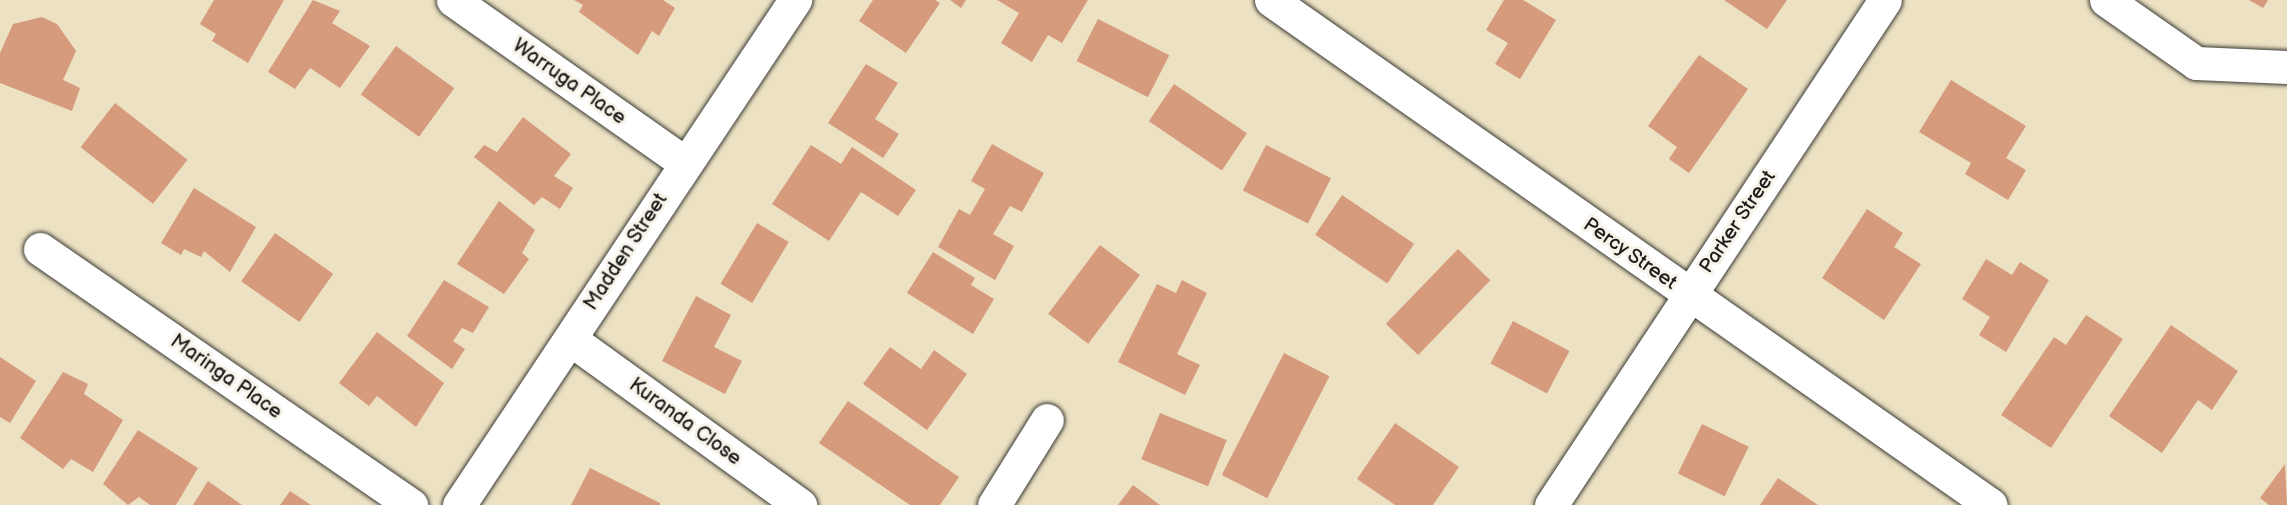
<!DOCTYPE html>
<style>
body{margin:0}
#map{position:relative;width:2287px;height:505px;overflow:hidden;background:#ece2c3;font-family:"Balsamiq Sans",sans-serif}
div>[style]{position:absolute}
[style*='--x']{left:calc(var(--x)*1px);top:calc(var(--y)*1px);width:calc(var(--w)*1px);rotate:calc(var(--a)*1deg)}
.building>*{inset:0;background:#d69a7c;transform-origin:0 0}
.roads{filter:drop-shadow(0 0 2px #3b3a35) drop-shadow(0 0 2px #3b3a35)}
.minor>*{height:33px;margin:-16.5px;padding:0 16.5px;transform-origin:16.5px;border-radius:16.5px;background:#fff}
span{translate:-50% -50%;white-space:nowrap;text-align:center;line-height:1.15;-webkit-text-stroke:6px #f7f3e8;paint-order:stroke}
.street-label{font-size:20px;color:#1c1c1c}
</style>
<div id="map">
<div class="building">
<i style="clip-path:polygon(214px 0,284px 0,248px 63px,212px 41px,216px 34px,200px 24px)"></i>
<i style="clip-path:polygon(313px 0,340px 11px,332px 23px,370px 46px,340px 88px,310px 68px,295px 89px,268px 72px)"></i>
<i style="clip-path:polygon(574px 0,663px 0,675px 8px,659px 36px,652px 31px,638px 55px,579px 12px,583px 5px)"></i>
<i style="clip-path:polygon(873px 0,935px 0,940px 3px,906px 53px,859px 21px)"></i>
<i style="clip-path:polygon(950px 0,966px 0,961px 8px)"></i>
<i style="clip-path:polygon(997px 0,1088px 0,1062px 43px,1048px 35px,1032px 62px,1001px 43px,1019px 13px)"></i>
<i style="clip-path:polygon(1504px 0,1523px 0,1556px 20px,1520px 79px,1495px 64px,1508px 43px,1486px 30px)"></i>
<i style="clip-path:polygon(1724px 0,1787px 0,1767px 29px)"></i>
<i style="clip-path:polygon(2249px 0,2268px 0,2263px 8px)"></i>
<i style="clip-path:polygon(42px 17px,57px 24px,76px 51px,63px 80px,80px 88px,72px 111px,0 83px,0 53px,13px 24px)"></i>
<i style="left:1098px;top:19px;width:80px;height:47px;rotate:27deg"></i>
<i style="left:396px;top:46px;width:72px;height:60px;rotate:36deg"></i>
<i style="clip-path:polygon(1699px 55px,1748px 89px,1689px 173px,1669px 159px,1677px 147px,1648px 126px)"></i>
<i style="clip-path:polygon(866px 64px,898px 83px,875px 119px,899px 134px,883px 158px,828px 123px)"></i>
<i style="clip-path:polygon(1951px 80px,2026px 126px,2006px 158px,2026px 170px,2008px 200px,1965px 174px,1971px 163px,1919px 132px)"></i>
<i style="left:1174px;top:84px;width:88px;height:45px;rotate:34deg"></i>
<i style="left:115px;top:103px;width:92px;height:56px;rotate:38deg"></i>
<i style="clip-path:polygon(523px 117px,571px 154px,554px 176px,573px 188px,560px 209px,542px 197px,534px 205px,474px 157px,484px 145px,497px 152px)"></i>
<i style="clip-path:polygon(992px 144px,1044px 173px,1022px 212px,1010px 206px,993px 234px,1014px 246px,995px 280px,938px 247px,959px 209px,970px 215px,985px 189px,971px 181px)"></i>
<i style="clip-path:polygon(811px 145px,841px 164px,852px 147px,916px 190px,898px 216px,861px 192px,829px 241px,772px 204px)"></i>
<i style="left:1266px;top:145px;width:73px;height:51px;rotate:27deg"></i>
<i style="clip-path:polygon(194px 188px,256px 227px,230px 272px,204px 251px,201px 257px,184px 249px,181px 255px,161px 243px)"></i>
<i style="left:1342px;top:195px;width:87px;height:48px;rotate:34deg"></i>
<i style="clip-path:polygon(499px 201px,535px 230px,522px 253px,529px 259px,504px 294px,457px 264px)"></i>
<i style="clip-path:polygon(1867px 209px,1903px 233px,1894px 247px,1921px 264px,1884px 320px,1822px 278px)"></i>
<i style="left:757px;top:223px;width:37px;height:71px;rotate:31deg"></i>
<i style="left:275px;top:233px;width:71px;height:59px;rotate:35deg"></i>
<i style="left:1100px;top:245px;width:50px;height:86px;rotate:37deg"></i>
<i style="left:1458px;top:249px;width:45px;height:104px;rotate:44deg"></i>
<i style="clip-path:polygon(933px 252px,975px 278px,971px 285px,994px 299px,973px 334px,907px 293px)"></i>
<i style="clip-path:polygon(1986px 259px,2012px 275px,2020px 262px,2049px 280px,2006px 352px,1979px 335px,1990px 317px,1962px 299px)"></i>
<i style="clip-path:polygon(444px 280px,489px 307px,473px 333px,462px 328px,453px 341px,465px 349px,452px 369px,407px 336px)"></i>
<i style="clip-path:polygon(1182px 280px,1207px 293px,1177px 354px,1200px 365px,1185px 395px,1118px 362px,1157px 284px,1176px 293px)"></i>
<i style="clip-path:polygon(696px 296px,731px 315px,714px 347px,742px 361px,725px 394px,662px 361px)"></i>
<i style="clip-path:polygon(2086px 315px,2123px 339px,2051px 448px,2001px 415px,2054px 337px,2066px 345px)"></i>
<i style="left:1513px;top:321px;width:64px;height:48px;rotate:28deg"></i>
<i style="clip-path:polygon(2171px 325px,2238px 371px,2212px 410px,2198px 400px,2162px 453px,2109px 416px)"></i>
<i style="clip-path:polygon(377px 332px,444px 383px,416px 427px,377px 396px,369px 406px,339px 383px)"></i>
<i style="clip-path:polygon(890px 347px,921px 369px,934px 350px,967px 374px,927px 430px,863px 384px)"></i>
<i style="left:1284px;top:353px;width:51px;height:137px;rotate:27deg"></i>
<i style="clip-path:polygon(0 357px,36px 381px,10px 423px,0 417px)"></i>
<i style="clip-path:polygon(63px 372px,88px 384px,84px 394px,123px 420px,93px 472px,71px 459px,63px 469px,20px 438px)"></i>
<i style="clip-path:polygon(848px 401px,959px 477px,940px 505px,910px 505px,819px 443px)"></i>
<i style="left:1160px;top:413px;width:72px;height:50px;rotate:22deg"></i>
<i style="clip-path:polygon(1395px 423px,1459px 467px,1433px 505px,1395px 505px,1357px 479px)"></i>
<i style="left:1702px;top:424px;width:52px;height:55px;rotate:26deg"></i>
<i style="clip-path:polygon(138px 430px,198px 468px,176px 505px,150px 505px,139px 497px,128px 505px,103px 484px)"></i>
<i style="clip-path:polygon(2285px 464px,2287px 505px,2269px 505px,2260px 498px)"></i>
<i style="clip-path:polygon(590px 468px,660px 503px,660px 505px,571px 505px)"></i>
<i style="clip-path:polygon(1778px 478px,1818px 505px,1760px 505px)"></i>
<i style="clip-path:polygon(208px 481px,242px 505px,193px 505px)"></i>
<i style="clip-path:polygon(1133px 485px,1160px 505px,1118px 505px)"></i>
<i style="clip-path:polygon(290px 491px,311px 505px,280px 505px)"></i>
</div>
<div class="roads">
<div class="minor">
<i style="--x:453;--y:0;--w:284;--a:35.1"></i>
<i style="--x:1271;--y:0;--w:879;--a:35.05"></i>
<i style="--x:2106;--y:0;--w:110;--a:35"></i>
<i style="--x:2196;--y:63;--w:91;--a:2.5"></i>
<i style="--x:40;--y:249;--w:451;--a:34.6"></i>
<i style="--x:570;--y:339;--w:284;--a:35.8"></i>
<i style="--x:459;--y:505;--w:607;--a:-56.36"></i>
<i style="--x:994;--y:505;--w:100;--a:-58.1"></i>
<i style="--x:1551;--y:505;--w:605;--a:-56.52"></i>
</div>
</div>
<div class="street-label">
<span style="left:569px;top:82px;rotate:35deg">Warruga Place</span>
<span style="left:1738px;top:222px;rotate:-56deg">Parker Street</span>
<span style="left:626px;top:252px;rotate:-57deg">Madden Street</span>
<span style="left:1630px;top:254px;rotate:35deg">Percy Street</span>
<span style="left:226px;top:377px;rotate:35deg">Maringa Place</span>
<span style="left:685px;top:422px;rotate:36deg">Kuranda Close</span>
</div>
</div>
